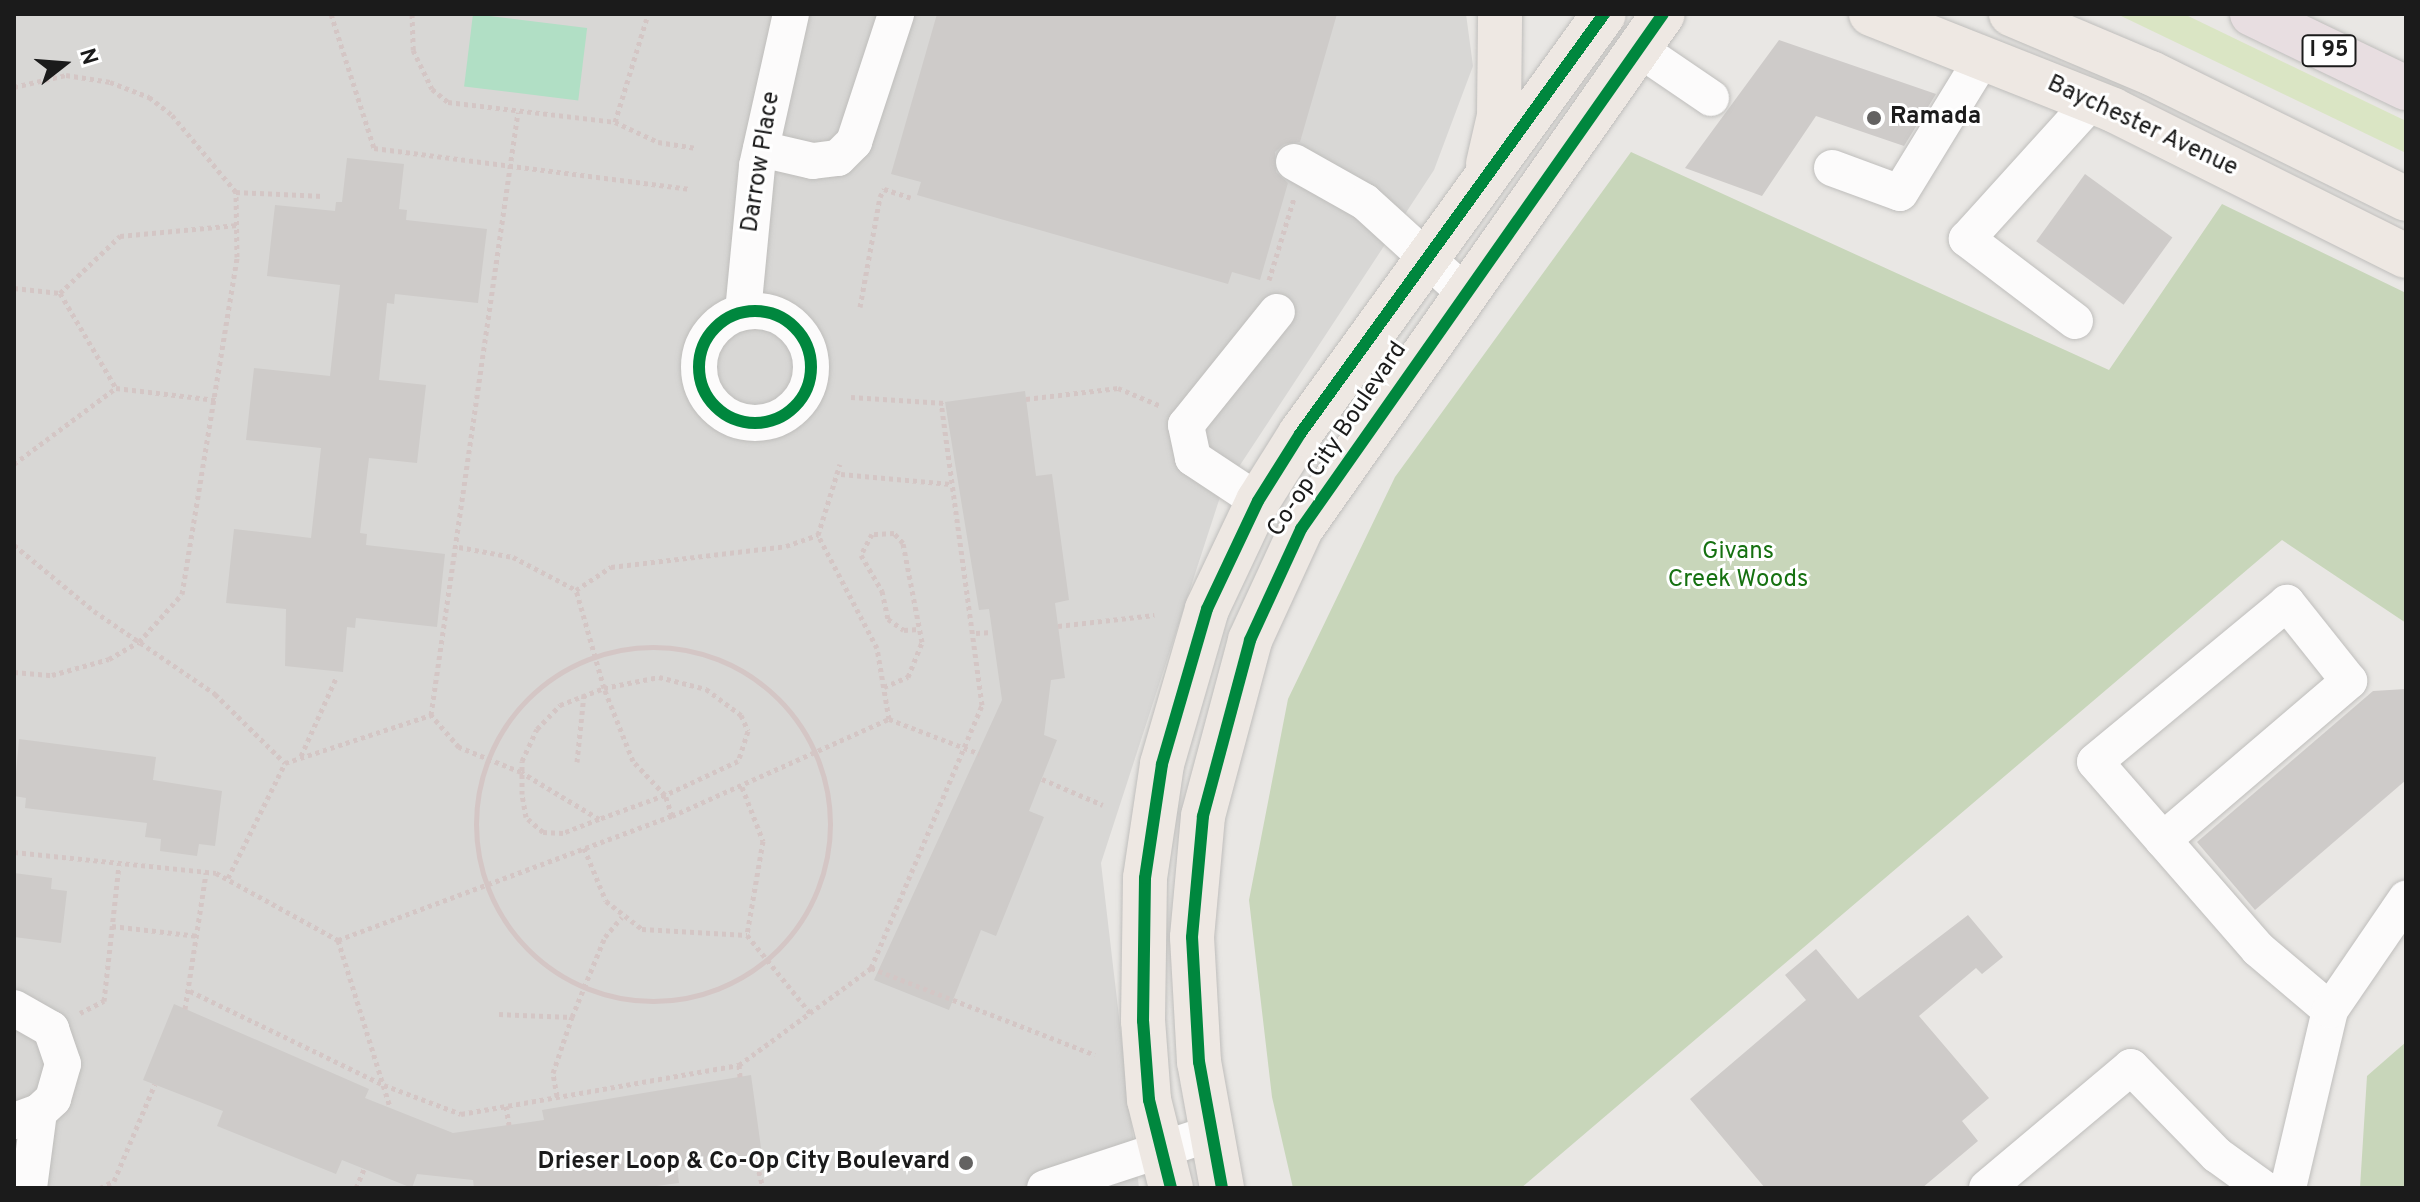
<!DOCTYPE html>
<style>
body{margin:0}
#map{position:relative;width:2420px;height:1202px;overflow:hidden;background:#e9e7e4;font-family:Overpass,sans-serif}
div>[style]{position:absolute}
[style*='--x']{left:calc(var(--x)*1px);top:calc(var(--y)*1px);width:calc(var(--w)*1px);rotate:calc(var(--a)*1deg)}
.residential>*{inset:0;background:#d8d7d5}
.grass>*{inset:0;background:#dae5c4}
.forest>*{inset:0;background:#c8d6ba}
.pitch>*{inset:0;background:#b1dfc5;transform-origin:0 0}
.building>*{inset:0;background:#cecbc9;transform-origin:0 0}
.path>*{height:5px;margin-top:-2.5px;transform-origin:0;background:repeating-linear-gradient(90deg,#d4c6c5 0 4px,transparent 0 8px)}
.path>.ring{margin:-2.5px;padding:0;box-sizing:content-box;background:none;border:5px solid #d4c6c5;border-radius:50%}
.roads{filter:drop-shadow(0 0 2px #bfbebc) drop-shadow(0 0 2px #bfbebc)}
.minor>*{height:36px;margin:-18px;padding:0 18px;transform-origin:18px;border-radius:18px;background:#fcfbfb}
.minor>.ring{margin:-18px;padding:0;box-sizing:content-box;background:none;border:36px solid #fcfbfb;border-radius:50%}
.major>*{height:44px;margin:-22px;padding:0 22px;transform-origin:22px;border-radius:22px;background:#eee8e3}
.highway>*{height:44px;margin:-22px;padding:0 22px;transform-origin:22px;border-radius:22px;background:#e8dee1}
.cycleway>*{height:12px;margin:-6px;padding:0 6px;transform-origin:6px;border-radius:6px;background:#00873e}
.cycleway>.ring{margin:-6px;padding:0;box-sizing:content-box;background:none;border:12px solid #00873e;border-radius:50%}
.dots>*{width:22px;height:22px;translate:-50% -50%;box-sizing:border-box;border:4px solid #fff;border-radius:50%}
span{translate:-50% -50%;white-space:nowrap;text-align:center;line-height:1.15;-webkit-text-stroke:6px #fff;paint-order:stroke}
.shield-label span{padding:2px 6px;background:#fff;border:2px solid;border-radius:6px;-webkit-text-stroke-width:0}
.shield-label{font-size:22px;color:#1b1b1b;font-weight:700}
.poi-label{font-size:24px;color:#1b1b1b;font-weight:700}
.left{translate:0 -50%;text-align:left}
.right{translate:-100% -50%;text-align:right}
.street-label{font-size:24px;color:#1b1b1b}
.park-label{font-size:24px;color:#167111}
.frame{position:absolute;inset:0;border:16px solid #1b1b1b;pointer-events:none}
.north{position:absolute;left:24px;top:24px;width:80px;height:80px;-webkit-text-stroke:6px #fff;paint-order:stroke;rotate:73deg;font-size:22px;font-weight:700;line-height:32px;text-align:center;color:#1b1b1b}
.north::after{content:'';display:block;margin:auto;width:28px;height:36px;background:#1b1b1b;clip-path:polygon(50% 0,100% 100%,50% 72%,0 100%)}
</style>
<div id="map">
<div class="residential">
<i style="clip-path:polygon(14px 14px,1466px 14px,1473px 66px,1434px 170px,1221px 494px,1101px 863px,1139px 1188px,14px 1188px)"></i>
</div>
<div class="grass">
<i style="clip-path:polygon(2117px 14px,2184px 14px,2406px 121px,2406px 153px)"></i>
</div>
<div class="forest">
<i style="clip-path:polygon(1631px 152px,2109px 370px,2222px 204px,2406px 293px,2406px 623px,2282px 540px,1521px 1188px,1293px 1188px,1272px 1097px,1249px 900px,1288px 699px,1395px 477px)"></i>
<i style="clip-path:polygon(2406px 1042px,2406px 1188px,2360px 1188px,2367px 1076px)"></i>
</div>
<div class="pitch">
<i style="left:473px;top:14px;width:115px;height:73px;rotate:7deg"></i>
</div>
<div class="building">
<i style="clip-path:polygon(937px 14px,1337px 14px,1300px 142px,1284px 144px,1275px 152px,1276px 172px,1288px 183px,1260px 280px,1232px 272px,1228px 284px,917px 195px,921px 182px,891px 174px)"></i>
<i style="clip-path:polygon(1779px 40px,1936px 94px,1904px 146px,1816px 116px,1762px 196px,1685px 168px)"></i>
<i style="clip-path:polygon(347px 158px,404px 164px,399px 209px,407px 210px,406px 220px,487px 229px,478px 303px,395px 294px,394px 304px,387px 303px,379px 380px,426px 385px,417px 463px,369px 458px,360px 533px,367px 534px,366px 545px,445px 554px,437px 627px,356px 618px,355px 628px,347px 627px,343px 672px,285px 666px,286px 609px,226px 603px,234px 529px,311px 538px,321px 448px,246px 440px,254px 368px,330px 376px,340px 285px,267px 276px,275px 205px,335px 211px,336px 202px,342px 202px)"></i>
<i style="left:2085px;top:174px;width:108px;height:83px;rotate:36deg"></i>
<i style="clip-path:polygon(1025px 391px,1036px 476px,1052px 474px,1069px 600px,1055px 603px,1065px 678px,1051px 680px,1044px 735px,1057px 740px,1029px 811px,1044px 817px,996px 936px,981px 930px,949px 1010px,874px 980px,1002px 700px,989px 609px,979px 610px,945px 402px)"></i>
<i style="clip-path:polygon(2406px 689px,2406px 780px,2255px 910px,2197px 842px,2373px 691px)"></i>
<i style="clip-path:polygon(19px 739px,156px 757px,153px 780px,222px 791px,215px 846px,199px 844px,197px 856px,160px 851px,161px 839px,145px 837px,147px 823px,25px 808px,26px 798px,14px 796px)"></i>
<i style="clip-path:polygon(14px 873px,52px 878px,51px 889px,67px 891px,61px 943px,14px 937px)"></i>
<i style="clip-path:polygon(1968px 915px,2003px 957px,1982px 974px,1976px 968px,1919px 1016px,1989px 1098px,1962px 1121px,1978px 1141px,1922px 1188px,1765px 1188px,1690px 1099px,1806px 1000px,1785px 975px,1816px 949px,1858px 999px)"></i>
<i style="clip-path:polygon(174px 1004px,369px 1089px,365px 1098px,453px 1133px,544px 1120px,542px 1110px,751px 1075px,762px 1155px,677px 1167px,679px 1183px,641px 1188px,474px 1188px,473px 1180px,417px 1174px,412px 1188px,342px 1160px,336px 1174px,217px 1126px,223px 1111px,143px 1080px)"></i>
</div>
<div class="path">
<i style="--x:331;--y:14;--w:141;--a:72.2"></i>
<i style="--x:374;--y:148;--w:319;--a:7.4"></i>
<i style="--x:412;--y:14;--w:36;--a:88"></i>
<i style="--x:413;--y:50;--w:43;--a:64"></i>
<i style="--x:432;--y:89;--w:21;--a:39"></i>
<i style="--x:448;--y:102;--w:168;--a:6.8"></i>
<i style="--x:615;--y:122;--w:47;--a:24.9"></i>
<i style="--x:658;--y:142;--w:37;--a:9"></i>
<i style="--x:14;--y:87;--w:53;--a:-13"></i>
<i style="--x:66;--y:75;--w:45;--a:9"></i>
<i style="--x:110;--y:82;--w:42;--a:21"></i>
<i style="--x:149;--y:97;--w:29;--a:38"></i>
<i style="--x:172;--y:115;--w:100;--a:50.3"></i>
<i style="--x:236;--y:192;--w:87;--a:2.6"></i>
<i style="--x:615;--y:122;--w:113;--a:-73"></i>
<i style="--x:1269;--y:280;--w:86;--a:-73"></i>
<i style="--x:14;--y:288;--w:46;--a:6.2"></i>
<i style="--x:60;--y:293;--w:83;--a:-43.5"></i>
<i style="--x:120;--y:236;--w:118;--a:-5.4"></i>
<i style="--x:60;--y:293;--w:110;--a:59.5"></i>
<i style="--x:860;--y:307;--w:112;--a:-79.7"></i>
<i style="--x:880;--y:197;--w:9;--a:-63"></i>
<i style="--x:884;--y:189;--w:28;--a:18"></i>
<i style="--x:116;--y:388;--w:101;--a:6.8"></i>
<i style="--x:851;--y:397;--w:94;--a:3.7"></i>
<i style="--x:1026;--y:399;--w:93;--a:-6.8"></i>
<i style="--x:1118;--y:388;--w:47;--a:22.7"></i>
<i style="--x:14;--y:464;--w:127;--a:-36.7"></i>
<i style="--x:841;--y:474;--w:110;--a:5.2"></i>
<i style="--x:14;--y:545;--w:104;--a:39.5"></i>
<i style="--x:94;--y:611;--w:147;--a:34.4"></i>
<i style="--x:215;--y:694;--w:98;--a:44.6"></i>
<i style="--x:459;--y:547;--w:55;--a:10.5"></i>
<i style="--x:513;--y:557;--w:71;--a:27.6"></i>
<i style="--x:1058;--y:626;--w:97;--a:-6.5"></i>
<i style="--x:976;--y:633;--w:16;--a:-4"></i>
<i class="ring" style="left:476px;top:647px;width:349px;height:349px"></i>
<i style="--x:14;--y:672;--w:38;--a:5"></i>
<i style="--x:52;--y:675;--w:59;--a:-15.7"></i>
<i style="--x:109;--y:659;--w:34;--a:-30"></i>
<i style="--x:139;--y:642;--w:64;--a:-48.1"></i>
<i style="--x:182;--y:594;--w:341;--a:-80.7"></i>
<i style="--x:237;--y:257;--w:65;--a:-90.9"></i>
<i style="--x:659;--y:677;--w:49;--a:14.3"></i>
<i style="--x:706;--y:689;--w:44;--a:36.6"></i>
<i style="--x:741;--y:715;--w:17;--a:66"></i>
<i style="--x:748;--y:731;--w:32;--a:108"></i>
<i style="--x:738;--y:761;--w:81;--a:155"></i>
<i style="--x:665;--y:795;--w:47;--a:-133.3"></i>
<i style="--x:633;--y:761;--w:79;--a:-111.7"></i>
<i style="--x:604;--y:688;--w:56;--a:-11.3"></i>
<i style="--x:884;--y:687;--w:26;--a:-23"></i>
<i style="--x:908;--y:677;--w:38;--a:-68"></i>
<i style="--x:922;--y:642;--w:101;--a:-100.9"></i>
<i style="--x:903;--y:543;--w:13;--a:-132"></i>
<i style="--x:894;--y:533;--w:22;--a:177"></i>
<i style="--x:872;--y:534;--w:24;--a:118"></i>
<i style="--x:861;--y:555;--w:42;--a:59.7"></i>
<i style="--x:882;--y:591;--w:29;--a:78"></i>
<i style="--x:888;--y:619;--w:19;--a:35"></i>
<i style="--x:904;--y:630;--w:15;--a:-4"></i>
<i style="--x:431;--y:715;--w:609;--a:-81.79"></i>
<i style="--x:889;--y:719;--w:97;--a:21"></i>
<i style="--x:301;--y:756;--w:85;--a:-65.8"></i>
<i style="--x:577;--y:762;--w:68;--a:-84.1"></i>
<i style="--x:1042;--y:779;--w:66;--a:23.1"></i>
<i style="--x:742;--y:787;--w:58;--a:68.7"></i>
<i style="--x:763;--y:841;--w:95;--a:99.7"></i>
<i style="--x:747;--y:935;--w:102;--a:51"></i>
<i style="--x:672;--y:816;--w:238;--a:-24.1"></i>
<i style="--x:889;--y:719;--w:72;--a:-99.6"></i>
<i style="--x:877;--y:648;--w:127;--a:-117.6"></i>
<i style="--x:599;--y:819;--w:39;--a:159"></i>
<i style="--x:563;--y:833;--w:20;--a:-177"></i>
<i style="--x:543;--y:832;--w:23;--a:-139"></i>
<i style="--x:526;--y:817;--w:23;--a:-100"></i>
<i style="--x:522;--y:794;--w:33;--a:-90"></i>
<i style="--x:522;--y:761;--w:35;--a:-65"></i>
<i style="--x:537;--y:729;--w:33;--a:-46"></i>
<i style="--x:560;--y:705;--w:47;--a:-21.1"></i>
<i style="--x:604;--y:688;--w:102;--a:-105.9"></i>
<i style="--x:576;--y:590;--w:42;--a:-33.3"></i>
<i style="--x:611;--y:567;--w:176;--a:-6.8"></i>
<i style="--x:786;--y:546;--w:34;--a:-19"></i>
<i style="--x:818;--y:535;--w:74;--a:-72.8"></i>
<i style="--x:584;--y:848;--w:57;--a:67.5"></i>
<i style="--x:606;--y:901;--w:46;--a:37.9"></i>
<i style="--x:642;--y:929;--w:105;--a:3.3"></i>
<i style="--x:14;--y:852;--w:203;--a:5.9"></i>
<i style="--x:216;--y:873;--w:139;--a:28.8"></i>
<i style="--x:338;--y:940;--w:175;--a:72.7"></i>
<i style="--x:228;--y:878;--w:128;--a:-63.6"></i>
<i style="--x:285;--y:763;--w:154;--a:-18.2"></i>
<i style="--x:112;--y:926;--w:87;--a:6.6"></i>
<i style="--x:338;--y:940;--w:356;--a:-20.4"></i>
<i style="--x:672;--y:816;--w:22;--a:-108"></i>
<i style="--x:665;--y:795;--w:70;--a:160"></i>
<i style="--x:599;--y:819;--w:91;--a:-148.9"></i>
<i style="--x:521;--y:772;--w:67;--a:-158"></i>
<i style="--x:459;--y:747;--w:43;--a:-131.2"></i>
<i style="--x:871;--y:968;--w:240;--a:21.2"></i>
<i style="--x:190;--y:991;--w:216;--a:25.9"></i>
<i style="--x:384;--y:1085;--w:82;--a:20.6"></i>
<i style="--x:461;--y:1114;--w:282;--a:-10"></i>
<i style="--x:739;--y:1065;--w:164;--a:-36.3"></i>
<i style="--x:871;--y:968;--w:285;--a:-67.1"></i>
<i style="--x:982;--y:705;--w:305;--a:-97.7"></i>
<i style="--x:185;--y:1009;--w:138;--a:-81.2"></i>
<i style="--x:80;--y:1013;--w:27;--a:-27"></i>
<i style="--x:104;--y:1001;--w:137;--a:-83.7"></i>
<i style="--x:499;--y:1014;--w:73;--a:2.4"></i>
<i style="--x:739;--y:1065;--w:12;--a:85"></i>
<i style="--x:557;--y:1096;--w:23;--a:-100"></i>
<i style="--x:553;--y:1073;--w:59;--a:-71.3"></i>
<i style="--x:572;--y:1017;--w:87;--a:-67.6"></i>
<i style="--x:605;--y:937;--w:26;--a:-50"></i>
<i style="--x:506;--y:1106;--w:19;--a:81"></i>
<i style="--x:755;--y:1156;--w:33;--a:76"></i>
<i style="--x:100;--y:1188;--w:16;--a:-27"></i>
<i style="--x:114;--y:1181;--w:105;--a:-67.1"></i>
<i style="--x:356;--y:1188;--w:21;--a:-67"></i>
</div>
<div class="roads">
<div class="minor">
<i style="--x:1639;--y:49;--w:87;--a:34.2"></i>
<i style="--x:761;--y:149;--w:53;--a:13"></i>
<i style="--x:813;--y:161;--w:25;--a:-7"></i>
<i style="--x:838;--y:158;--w:23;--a:-45"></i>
<i style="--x:854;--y:142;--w:135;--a:-71.8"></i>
<i style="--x:1294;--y:162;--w:81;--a:29.4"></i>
<i style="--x:1365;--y:202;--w:135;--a:42.3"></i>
<i style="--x:1832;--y:168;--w:72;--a:20.2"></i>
<i style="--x:1900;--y:193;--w:161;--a:-58.5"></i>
<i class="ring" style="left:699px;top:311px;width:76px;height:76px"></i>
<i style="--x:743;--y:312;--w:147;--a:-84.5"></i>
<i style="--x:757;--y:166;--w:156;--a:-77.4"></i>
<i style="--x:2075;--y:321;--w:136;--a:-142.8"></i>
<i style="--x:1967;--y:239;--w:186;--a:-47.8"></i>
<i style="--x:1258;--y:501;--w:78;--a:-146.5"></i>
<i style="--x:1193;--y:458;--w:34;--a:-102"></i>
<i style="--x:1186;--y:425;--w:145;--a:-51.2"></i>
<i style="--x:2163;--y:840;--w:245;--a:-40.5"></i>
<i style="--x:2349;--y:681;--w:100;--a:-128.5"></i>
<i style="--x:2287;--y:603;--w:249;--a:140.4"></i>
<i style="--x:2095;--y:762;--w:103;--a:48.9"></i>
<i style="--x:2163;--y:840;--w:145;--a:48.9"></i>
<i style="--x:2258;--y:949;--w:94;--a:40.3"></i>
<i style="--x:14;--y:1008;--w:43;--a:29.6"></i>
<i style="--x:51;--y:1029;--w:37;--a:71"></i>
<i style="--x:63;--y:1064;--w:36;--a:106"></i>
<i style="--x:53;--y:1099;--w:19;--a:137"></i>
<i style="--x:39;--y:1112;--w:27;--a:160"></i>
<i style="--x:29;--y:1188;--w:77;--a:-82.5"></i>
<i style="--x:1045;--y:1188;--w:173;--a:-18.2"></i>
<i style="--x:1987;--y:1188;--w:188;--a:-40"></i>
<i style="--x:2131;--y:1067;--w:123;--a:45.7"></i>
<i style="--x:2217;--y:1155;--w:57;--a:35.7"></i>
<i style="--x:2288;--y:1188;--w:183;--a:-76.7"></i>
<i style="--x:2330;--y:1010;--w:135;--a:-55.6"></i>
</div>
<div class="major">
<i style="--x:1871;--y:14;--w:260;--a:21.6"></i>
<i style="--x:2113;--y:110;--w:327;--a:26.5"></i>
<i style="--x:2011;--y:14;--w:152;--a:22.9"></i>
<i style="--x:2151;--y:73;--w:284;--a:26.3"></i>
<i style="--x:1488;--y:164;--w:49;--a:-77.1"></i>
<i style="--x:1499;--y:116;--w:102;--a:-89.4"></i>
<i style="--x:1171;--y:1188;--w:91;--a:-104"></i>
<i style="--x:1149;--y:1100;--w:79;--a:-94.3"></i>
<i style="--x:1143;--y:1021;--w:143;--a:-89.2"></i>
<i style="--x:1145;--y:878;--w:115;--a:-81.5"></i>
<i style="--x:1162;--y:764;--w:161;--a:-73.8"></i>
<i style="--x:1207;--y:609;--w:119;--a:-64.7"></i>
<i style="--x:1258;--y:501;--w:79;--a:-57.9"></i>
<i style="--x:1300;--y:434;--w:518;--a:-54.1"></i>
<i style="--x:1222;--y:1188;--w:128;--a:-100.3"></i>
<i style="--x:1199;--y:1062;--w:125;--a:-93.2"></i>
<i style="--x:1192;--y:937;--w:121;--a:-84.8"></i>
<i style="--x:1203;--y:816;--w:182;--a:-75"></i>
<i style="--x:1250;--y:640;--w:122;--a:-65.3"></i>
<i style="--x:1301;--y:529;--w:629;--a:-54.9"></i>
</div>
<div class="highway">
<i style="--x:2252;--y:14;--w:171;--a:25.7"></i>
</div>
</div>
<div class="cycleway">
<i class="ring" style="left:699px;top:311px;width:100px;height:100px"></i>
<i style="--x:1171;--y:1188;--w:91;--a:-104"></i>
<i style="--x:1149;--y:1100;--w:79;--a:-94.3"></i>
<i style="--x:1143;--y:1021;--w:143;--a:-89.2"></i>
<i style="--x:1145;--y:878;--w:115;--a:-81.5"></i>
<i style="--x:1162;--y:764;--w:161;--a:-73.8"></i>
<i style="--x:1207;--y:609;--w:119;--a:-64.7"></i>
<i style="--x:1258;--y:501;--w:79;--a:-57.9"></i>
<i style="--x:1300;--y:434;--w:518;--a:-54.1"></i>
<i style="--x:1222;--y:1188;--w:128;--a:-100.3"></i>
<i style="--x:1199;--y:1062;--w:125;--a:-93.2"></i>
<i style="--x:1192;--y:937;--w:121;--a:-84.8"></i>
<i style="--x:1203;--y:816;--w:182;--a:-75"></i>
<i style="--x:1250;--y:640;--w:122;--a:-65.3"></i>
<i style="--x:1301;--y:529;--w:629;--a:-54.9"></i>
</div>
<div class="dots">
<i style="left:1874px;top:118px;background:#636261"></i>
<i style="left:966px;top:1163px;background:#636261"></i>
</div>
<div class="shield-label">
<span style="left:2329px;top:51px">I 95</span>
</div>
<div class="poi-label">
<span class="left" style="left:1890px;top:118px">Ramada</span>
<span class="right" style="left:950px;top:1163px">Drieser Loop &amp; Co-Op City Boulevard</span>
</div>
<div class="street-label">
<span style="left:2142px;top:127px;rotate:25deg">Baychester Avenue</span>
<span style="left:762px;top:162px;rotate:-81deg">Darrow Place</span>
<span style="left:1338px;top:440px;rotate:-56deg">Co-op City Boulevard</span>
</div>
<div class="park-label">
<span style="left:1738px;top:567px">Givans<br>Creek Woods</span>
</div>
<div class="frame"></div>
<div class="north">N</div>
</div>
